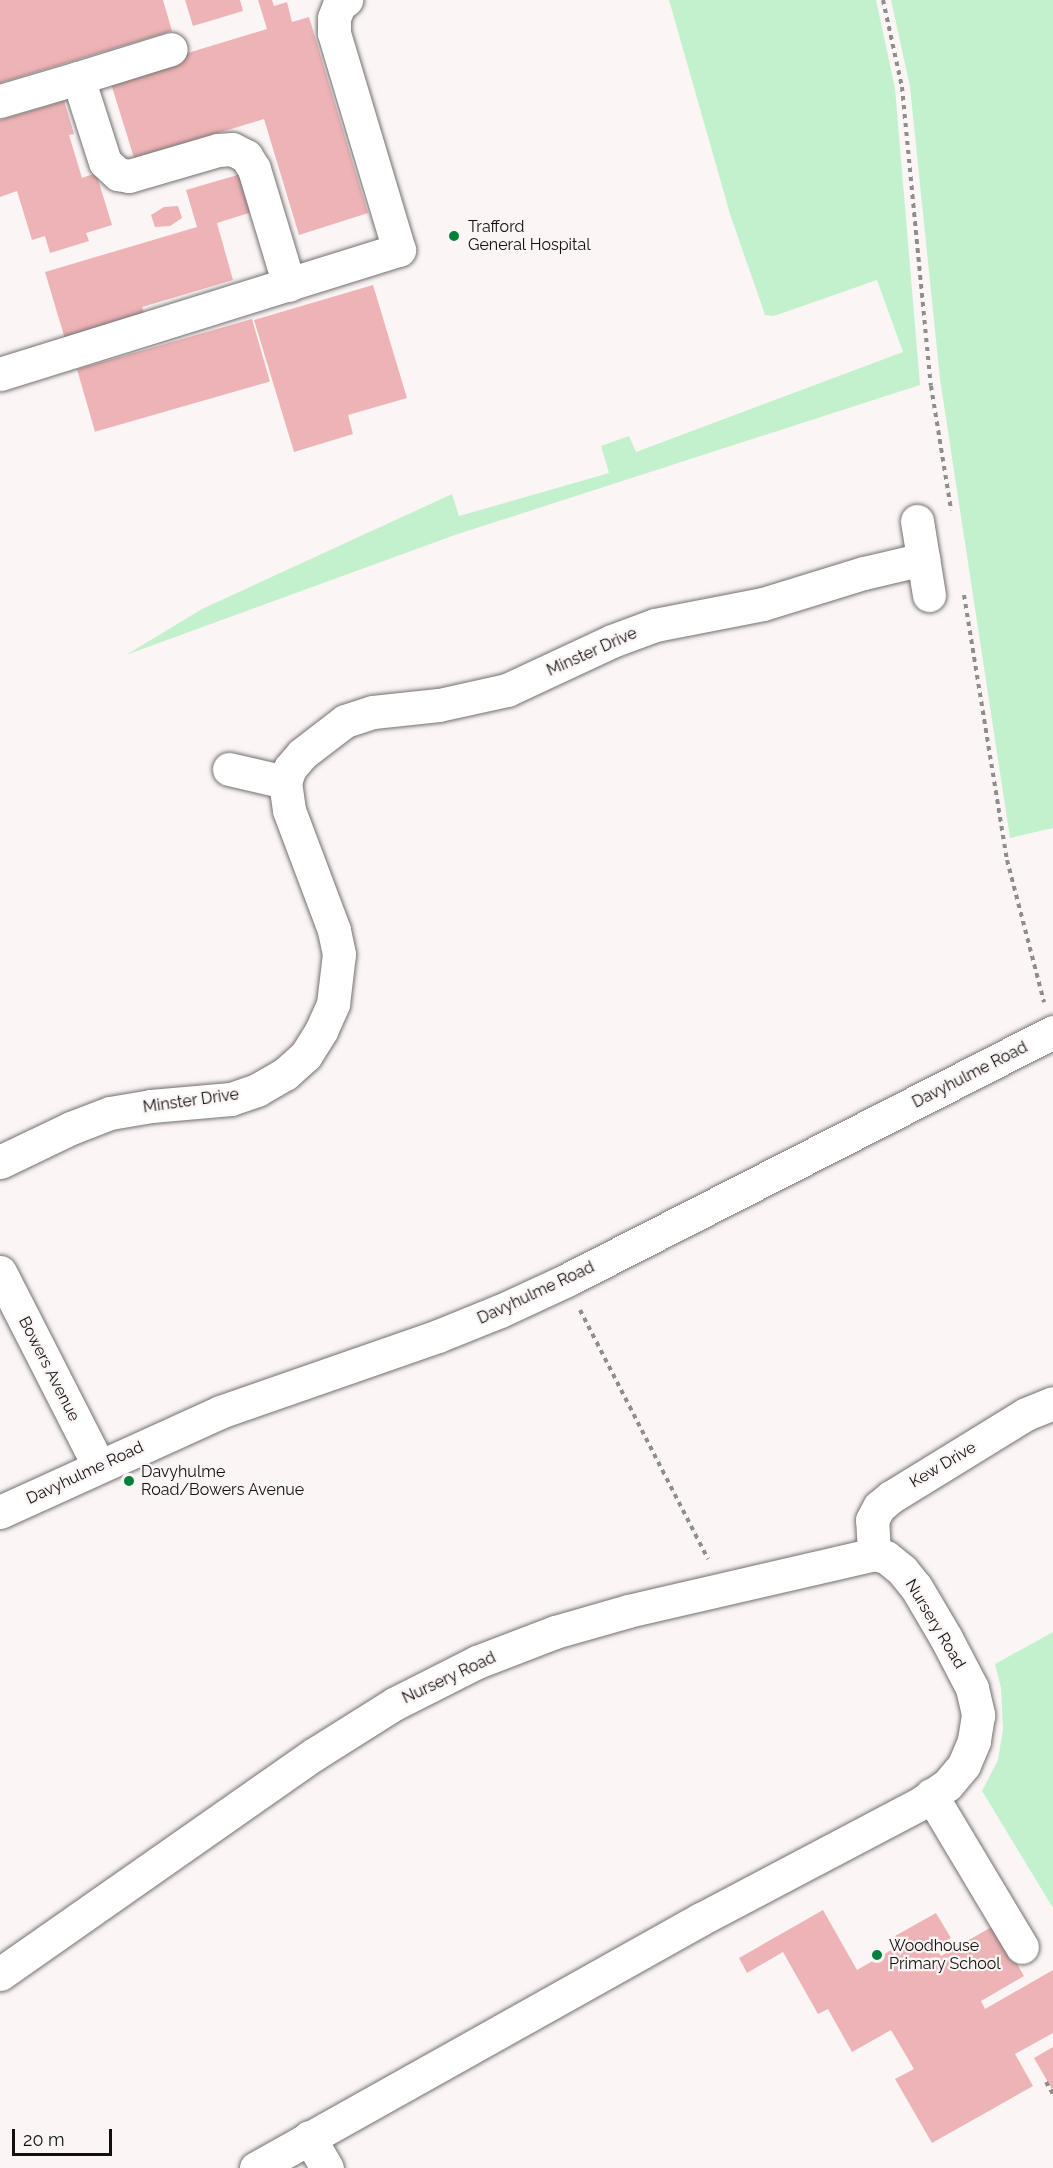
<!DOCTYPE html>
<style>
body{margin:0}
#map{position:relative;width:1053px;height:2168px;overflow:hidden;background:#fbf5f5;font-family:Raleway,sans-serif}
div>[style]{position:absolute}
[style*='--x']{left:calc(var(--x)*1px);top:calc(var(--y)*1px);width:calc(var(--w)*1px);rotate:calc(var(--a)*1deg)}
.green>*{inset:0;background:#c4f1cd}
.building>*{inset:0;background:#edb3b6;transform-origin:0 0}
.path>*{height:4px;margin-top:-2px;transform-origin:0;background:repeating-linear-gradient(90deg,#918d8d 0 4.5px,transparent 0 9px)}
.roads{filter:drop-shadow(0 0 2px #757070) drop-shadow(0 0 2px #757070)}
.minor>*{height:33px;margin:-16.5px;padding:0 16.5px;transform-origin:16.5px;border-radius:16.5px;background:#fff}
.dots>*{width:16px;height:16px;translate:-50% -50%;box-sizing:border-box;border:3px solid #fbf5f5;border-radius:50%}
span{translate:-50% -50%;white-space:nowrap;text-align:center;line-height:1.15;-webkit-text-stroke:4.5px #fbf5f5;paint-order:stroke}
.poi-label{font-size:16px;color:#110f0f}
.left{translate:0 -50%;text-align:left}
.street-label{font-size:16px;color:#110f0f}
.scale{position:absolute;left:12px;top:2129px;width:100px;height:27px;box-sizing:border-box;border:3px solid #110f0f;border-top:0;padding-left:8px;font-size:18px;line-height:21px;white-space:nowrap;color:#110f0f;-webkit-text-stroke:4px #fbf5f5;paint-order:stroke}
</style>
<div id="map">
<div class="green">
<i style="clip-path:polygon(669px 0,876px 0,895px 88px,920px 385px,455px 535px,126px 655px,202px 609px,452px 494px,459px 516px,609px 473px,601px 446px,629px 436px,636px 452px,903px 352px,877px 280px,774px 316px,765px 315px,730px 214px)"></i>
<i style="clip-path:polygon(891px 0,1053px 0,1053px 828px,1010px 838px,940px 379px,910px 87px)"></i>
<i style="clip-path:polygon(1053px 1632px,1053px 1908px,982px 1791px,998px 1760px,1003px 1729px,1001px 1688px,995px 1664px)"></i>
</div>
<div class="building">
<i style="clip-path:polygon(0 0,163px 0,172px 31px,0 83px)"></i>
<i style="clip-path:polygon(185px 0,240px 0,243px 11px,193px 26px)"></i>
<i style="clip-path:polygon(258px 0,272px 0,274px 6px,287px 2px,292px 22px,309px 17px,368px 213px,299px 235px,264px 119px,134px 158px,109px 77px,267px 29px)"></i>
<i style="clip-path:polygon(64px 101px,74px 134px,69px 135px,82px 178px,96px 173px,112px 225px,86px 233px,89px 241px,50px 253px,45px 236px,32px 240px,17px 191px,0 197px,0 120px)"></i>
<i style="clip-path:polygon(241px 174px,252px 212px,217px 223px,233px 280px,142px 307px,145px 315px,65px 339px,45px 272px,197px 227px,186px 190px)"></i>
<i style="clip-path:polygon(178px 206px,182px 218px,170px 226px,155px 227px,151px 215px,164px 207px)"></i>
<i style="clip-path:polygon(373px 285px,407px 398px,348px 415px,353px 434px,294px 452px,254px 320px)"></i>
<i style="left:252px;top:319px;width:65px;height:182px;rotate:74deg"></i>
<i style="clip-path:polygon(823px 1910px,857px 1970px,900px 1945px,895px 1936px,936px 1913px,951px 1938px,935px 1947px,941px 1956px,995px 1925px,1024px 1976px,981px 2001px,985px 2009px,1053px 1970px,1053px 2033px,1015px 2054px,1033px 2086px,932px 2143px,895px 2079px,914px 2069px,891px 2030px,852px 2052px,828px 2009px,818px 2014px,783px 1952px,747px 1973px,739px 1958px)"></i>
<i style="clip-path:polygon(1053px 2047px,1053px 2091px,1034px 2058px)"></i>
</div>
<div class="path">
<i style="--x:883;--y:0;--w:89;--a:77.7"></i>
<i style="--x:902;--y:87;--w:300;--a:84.5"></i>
<i style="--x:931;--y:386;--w:126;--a:80.8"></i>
<i style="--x:964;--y:595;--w:268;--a:80.8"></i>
<i style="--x:1007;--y:860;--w:147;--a:75.4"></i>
<i style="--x:580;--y:1310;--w:280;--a:62.8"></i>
<i style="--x:1046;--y:2082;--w:14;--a:60"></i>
</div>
<div class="roads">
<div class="minor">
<i style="--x:78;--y:78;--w:97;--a:-17.3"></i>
<i style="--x:0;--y:101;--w:81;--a:-16.4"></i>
<i style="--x:78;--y:78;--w:88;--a:72.2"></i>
<i style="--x:105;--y:162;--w:18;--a:43"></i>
<i style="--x:118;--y:174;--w:11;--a:10"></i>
<i style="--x:129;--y:176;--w:93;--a:-16.3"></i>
<i style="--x:218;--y:150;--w:14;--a:-4"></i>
<i style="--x:232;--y:149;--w:16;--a:27"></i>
<i style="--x:246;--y:156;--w:15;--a:58"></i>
<i style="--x:254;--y:169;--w:121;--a:73.2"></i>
<i style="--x:0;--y:374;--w:418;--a:-17.3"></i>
<i style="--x:399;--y:250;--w:227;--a:-106.7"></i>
<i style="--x:334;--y:33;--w:15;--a:-90"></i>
<i style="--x:334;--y:18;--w:14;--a:-69"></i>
<i style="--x:339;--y:5;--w:9;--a:-36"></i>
<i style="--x:917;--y:521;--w:75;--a:80.8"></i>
<i style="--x:229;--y:769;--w:57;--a:13.1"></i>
<i style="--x:0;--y:1162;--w:79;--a:-25.6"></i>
<i style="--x:71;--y:1128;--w:42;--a:-21"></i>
<i style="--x:110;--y:1113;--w:42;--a:-9.7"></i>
<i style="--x:151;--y:1106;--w:80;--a:-5"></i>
<i style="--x:231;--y:1099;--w:28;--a:-19"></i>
<i style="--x:257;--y:1090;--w:32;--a:-30"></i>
<i style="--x:285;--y:1074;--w:28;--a:-42"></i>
<i style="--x:306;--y:1055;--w:28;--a:-58"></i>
<i style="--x:321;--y:1031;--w:30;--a:-66"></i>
<i style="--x:333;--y:1004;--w:50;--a:-83.2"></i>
<i style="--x:339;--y:954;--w:25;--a:-102"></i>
<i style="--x:334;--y:930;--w:128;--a:-110.6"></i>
<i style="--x:289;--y:810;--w:28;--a:-98"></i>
<i style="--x:285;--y:782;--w:15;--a:-70"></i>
<i style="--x:290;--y:768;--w:18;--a:-49"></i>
<i style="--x:302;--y:754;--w:54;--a:-37.5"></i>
<i style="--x:345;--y:721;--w:29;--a:-18"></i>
<i style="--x:373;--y:712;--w:66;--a:-6.1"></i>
<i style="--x:439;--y:705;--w:70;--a:-12.4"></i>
<i style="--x:507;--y:690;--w:116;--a:-25"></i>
<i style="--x:612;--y:641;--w:46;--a:-20.4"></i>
<i style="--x:655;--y:625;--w:110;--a:-11"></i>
<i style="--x:763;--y:604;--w:106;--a:-17.1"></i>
<i style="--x:864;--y:573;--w:61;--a:-13.3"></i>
<i style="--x:0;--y:1272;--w:218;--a:63"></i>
<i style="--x:0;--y:1512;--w:242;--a:-24.4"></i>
<i style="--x:220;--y:1412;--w:231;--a:-19.2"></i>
<i style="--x:438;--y:1336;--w:67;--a:-22"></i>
<i style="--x:500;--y:1311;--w:72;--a:-24.8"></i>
<i style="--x:565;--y:1281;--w:548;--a:-27.03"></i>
<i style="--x:874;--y:1554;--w:34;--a:-93"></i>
<i style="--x:872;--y:1520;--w:15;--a:-62"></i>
<i style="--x:879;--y:1507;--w:16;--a:-40"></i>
<i style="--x:891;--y:1497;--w:158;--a:-31.6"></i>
<i style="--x:1026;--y:1414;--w:29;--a:-22"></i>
<i style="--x:931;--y:1795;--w:177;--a:59.1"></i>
<i style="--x:0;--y:1974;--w:382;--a:-35"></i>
<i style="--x:313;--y:1755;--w:96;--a:-32.2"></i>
<i style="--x:394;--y:1704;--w:93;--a:-26.8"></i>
<i style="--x:477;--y:1662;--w:84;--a:-21"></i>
<i style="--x:555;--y:1632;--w:76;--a:-16"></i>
<i style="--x:628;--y:1611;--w:253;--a:-13"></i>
<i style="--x:874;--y:1554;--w:12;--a:14"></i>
<i style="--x:886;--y:1557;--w:21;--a:39"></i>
<i style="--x:902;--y:1570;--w:22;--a:51"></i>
<i style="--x:916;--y:1587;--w:59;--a:59.5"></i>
<i style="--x:946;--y:1638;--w:56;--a:62.5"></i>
<i style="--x:972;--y:1688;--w:28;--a:77"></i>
<i style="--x:978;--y:1715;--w:26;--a:99"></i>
<i style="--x:974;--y:1741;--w:26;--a:113"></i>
<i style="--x:964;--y:1765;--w:26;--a:130"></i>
<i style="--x:947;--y:1785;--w:29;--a:145"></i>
<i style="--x:923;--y:1802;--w:251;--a:152.2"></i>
<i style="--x:701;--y:1919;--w:510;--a:150.77"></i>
<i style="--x:309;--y:2137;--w:36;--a:60"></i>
</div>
</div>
<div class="dots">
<i style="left:454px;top:236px;background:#00813b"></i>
<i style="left:129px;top:1481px;background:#00813b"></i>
<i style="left:877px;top:1955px;background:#00813b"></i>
</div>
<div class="poi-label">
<span class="left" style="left:468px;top:236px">Trafford<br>General Hospital</span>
<span class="left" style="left:141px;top:1481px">Davyhulme<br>Road/Bowers Avenue</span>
<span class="left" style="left:889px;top:1955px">Woodhouse<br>Primary School</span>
</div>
<div class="street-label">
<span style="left:592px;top:652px;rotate:-24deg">Minster Drive</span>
<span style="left:970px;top:1075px;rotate:-27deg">Davyhulme Road</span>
<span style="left:191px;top:1101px;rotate:-8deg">Minster Drive</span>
<span style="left:536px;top:1293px;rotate:-25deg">Davyhulme Road</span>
<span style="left:49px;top:1369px;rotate:63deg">Bowers Avenue</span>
<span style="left:943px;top:1465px;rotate:-31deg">Kew Drive</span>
<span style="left:85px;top:1473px;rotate:-25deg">Davyhulme Road</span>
<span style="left:935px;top:1624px;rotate:59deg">Nursery Road</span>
<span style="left:449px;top:1678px;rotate:-25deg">Nursery Road</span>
</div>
<div class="scale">20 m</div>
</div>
